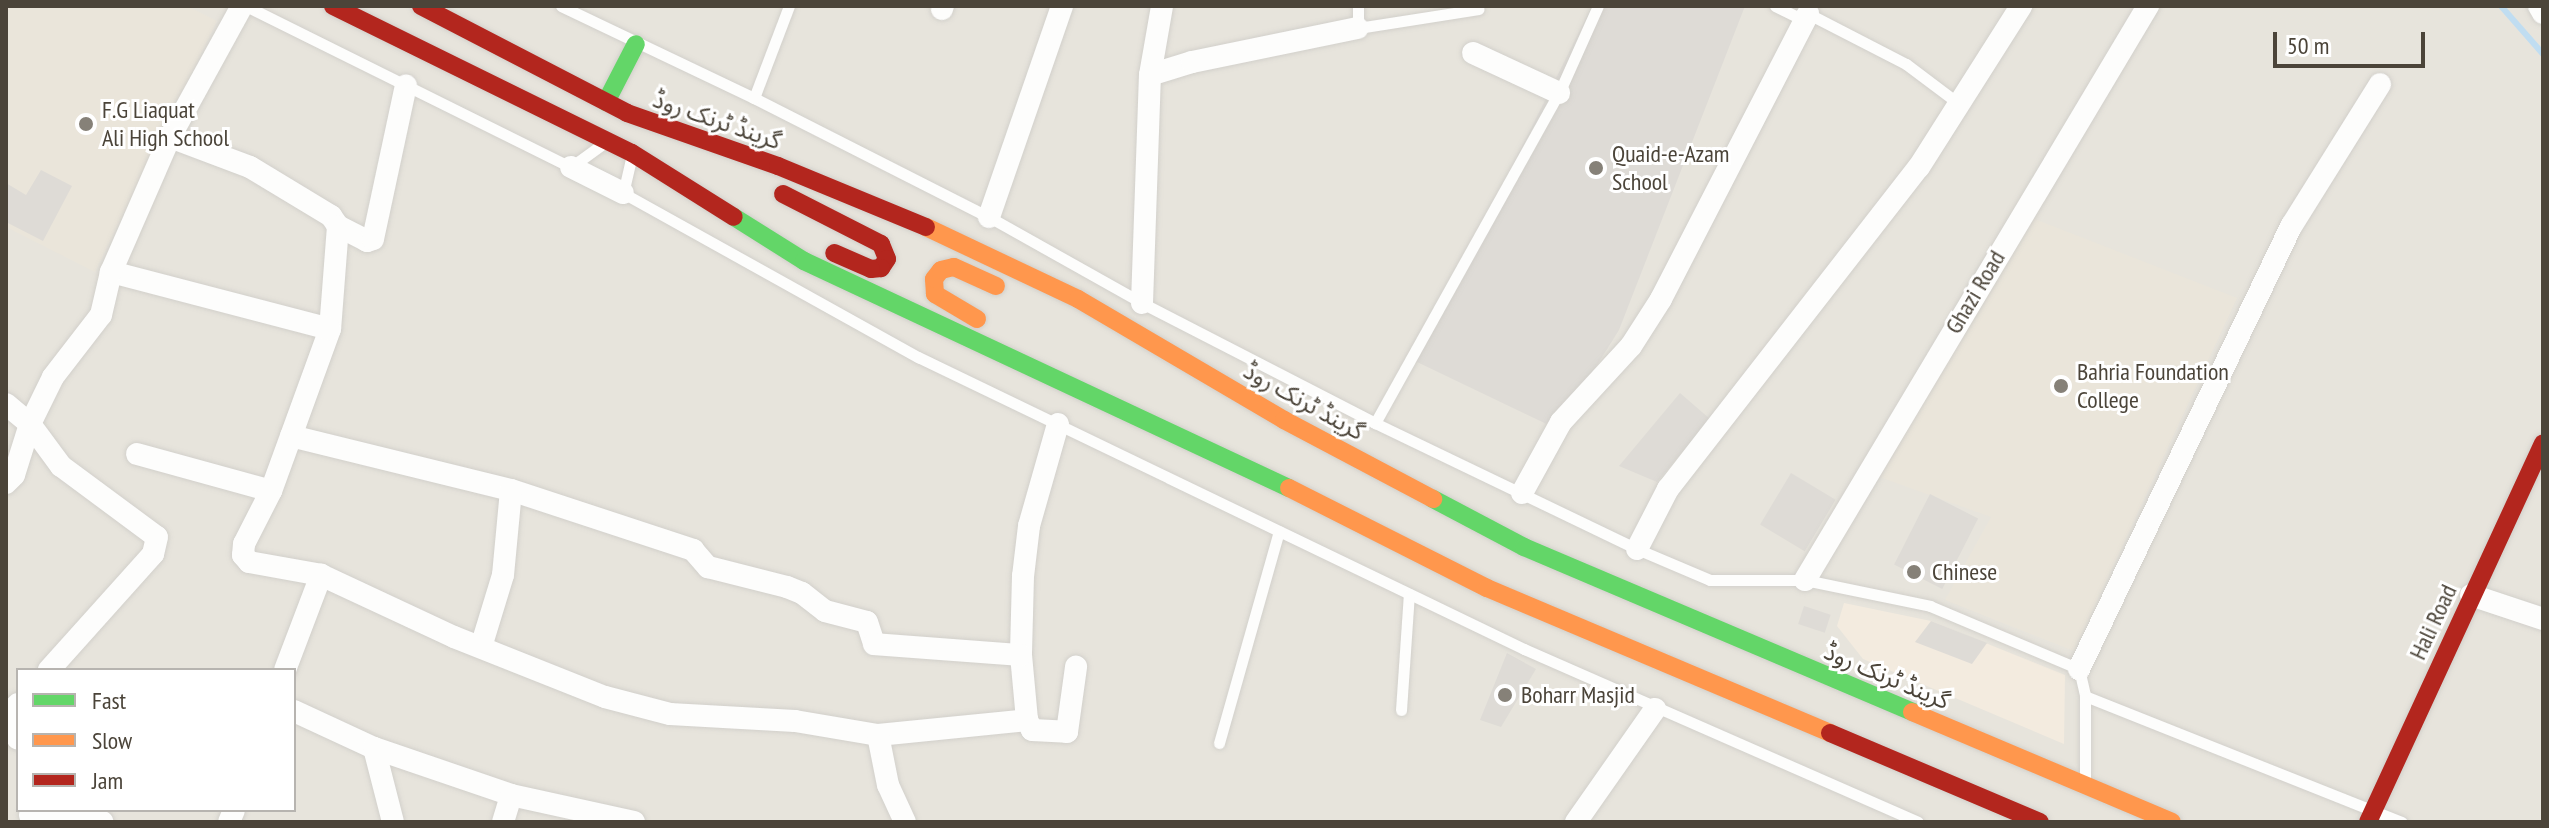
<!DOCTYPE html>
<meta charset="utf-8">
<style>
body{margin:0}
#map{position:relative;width:2549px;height:828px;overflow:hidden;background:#f4f2ee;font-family:"PT Sans Narrow","Noto Sans Arabic",sans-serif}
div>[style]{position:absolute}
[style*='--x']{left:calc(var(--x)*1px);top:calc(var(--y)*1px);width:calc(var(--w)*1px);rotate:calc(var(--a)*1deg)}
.residential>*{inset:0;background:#e7e4dc}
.commercial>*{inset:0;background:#f3ebdf}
.education>*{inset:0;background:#eae5da}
.stream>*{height:6px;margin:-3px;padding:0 3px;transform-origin:3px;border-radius:3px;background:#c0ddf1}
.building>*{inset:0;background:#dedbd6;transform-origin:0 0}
.roads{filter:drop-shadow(0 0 2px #d2d0cb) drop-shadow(0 0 2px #d2d0cb)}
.lane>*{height:11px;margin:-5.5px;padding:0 5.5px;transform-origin:5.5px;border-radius:5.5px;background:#fdfdfc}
.street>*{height:22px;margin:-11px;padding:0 11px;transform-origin:11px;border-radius:11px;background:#fdfdfc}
.fast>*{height:18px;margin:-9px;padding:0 9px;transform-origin:9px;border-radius:9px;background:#63d668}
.slow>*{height:18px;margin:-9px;padding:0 9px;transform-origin:9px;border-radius:9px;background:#ff974d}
.jam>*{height:18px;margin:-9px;padding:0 9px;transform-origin:9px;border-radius:9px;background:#b3261e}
.dots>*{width:22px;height:22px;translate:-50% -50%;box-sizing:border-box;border:4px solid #fff;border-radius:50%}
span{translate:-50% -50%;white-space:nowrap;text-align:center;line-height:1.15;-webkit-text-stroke:6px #fff;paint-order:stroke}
.poi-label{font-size:24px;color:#4b4439}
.left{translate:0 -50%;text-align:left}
.street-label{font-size:24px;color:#4b4439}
.frame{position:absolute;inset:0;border:8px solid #4b4439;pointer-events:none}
.legend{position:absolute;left:16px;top:668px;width:280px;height:144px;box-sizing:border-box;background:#fff;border:2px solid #b7b4b0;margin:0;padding:10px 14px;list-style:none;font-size:24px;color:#4b4439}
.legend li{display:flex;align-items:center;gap:16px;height:40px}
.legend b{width:40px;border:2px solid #b7b4b0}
.scale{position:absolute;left:2273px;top:32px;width:152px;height:36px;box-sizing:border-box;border:4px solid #4b4439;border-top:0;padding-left:10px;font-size:24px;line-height:28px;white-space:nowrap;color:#4b4439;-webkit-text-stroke:6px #fff;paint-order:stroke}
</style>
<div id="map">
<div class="residential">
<i style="clip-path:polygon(evenodd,6px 6px,2543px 6px,2543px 822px,6px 822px,6px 6px,18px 670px,294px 670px,294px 810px,18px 810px,18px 670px)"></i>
</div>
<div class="commercial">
<i style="clip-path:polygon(1844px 603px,1931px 621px,2065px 675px,2064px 744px,1863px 659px,1837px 626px)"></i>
</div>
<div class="education">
<i style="clip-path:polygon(6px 6px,187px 6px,217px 21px,95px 272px,6px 227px)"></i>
<i style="clip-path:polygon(2032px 218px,2237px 298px,2074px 651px,1945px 600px,1991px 517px,1871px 474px)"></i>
</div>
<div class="stream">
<i style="--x:2501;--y:6;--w:64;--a:48.8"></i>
</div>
<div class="building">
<i style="clip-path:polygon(1592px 6px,1745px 6px,1619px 330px,1557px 429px,1415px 361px)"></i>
<i style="clip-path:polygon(41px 170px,72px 186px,43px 241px,6px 222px,6px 183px,26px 195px)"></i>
<i style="clip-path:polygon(1680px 393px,1710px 419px,1657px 482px,1619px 466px)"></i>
<i style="left:1791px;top:473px;width:52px;height:60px;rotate:31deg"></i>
<i style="left:1930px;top:494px;width:54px;height:79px;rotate:27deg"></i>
<i style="left:1804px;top:606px;width:28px;height:19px;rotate:18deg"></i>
<i style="clip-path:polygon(1931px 621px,1987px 643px,1972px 664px,1915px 642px)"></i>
<i style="clip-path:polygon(1507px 653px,1536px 669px,1501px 727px,1480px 720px)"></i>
</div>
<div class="roads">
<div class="lane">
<i style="--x:246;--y:6;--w:363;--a:26.4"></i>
<i style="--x:571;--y:167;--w:37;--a:-36"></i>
<i style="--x:561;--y:6;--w:214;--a:25.5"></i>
<i style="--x:754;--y:98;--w:263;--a:26.9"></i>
<i style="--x:989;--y:217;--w:176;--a:29.3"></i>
<i style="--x:1142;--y:303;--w:262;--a:27.2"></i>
<i style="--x:1375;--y:423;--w:291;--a:25.7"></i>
<i style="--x:1637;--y:549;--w:79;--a:23"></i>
<i style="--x:1710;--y:580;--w:95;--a:0"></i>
<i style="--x:1805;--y:580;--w:128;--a:11.7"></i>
<i style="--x:1930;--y:606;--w:162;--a:22.9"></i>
<i style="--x:2079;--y:669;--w:28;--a:77"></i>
<i style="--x:2085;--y:696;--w:341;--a:21.7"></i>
<i style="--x:1358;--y:6;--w:22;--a:90"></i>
<i style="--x:1358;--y:28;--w:122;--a:-8.9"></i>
<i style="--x:1775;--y:6;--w:25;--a:26"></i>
<i style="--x:1798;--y:17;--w:8;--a:-50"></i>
<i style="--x:1803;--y:11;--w:116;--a:27.2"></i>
<i style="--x:1906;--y:64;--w:66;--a:37"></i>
<i style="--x:754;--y:98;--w:98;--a:-69.2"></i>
<i style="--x:631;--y:159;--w:35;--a:103"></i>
<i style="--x:623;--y:193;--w:338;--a:29.1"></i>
<i style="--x:918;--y:357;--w:673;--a:25.73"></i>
<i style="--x:1524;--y:649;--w:430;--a:23.7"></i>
<i style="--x:1375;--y:423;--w:378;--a:-60.9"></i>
<i style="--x:1559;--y:93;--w:95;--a:-65.9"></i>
<i style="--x:2085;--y:696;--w:82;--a:90"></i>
<i style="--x:1401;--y:710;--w:116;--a:-86.1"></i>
<i style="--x:1219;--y:743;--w:220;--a:-74.2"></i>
</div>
<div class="street">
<i style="--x:2539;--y:6;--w:8;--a:60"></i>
<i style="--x:942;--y:9;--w:3;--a:-72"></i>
<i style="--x:1473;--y:53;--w:95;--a:24.9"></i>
<i style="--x:1150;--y:75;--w:70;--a:-80.1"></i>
<i style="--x:170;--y:137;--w:85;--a:20.6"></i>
<i style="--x:250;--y:167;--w:95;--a:31.2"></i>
<i style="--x:331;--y:216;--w:12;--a:55"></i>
<i style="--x:338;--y:226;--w:103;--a:94.4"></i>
<i style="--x:330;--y:329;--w:172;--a:110"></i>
<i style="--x:271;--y:491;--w:59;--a:117"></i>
<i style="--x:244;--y:544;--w:11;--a:95"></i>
<i style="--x:243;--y:555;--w:9;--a:49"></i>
<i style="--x:249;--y:562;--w:73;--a:10.2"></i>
<i style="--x:321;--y:575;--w:147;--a:25"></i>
<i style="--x:454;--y:637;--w:162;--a:21.7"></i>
<i style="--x:605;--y:697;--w:67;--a:14.7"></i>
<i style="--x:670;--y:714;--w:125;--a:3.2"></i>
<i style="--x:795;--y:721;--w:84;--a:9.6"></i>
<i style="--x:878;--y:735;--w:150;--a:-5.7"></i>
<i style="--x:571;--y:167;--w:58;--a:26.6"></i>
<i style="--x:989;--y:217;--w:223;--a:-70.9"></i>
<i style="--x:338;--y:226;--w:33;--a:27"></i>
<i style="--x:367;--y:241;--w:6;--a:-18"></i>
<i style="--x:373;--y:239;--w:157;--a:-77.9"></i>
<i style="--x:111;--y:272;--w:226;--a:14.6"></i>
<i style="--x:1142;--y:303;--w:228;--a:-88"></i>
<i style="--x:1150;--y:75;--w:44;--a:-17.2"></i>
<i style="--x:1192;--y:62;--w:169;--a:-11.6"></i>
<i style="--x:6;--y:404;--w:31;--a:40"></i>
<i style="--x:30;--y:424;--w:52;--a:53.6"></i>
<i style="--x:61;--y:466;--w:119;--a:36.5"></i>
<i style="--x:157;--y:537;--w:17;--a:103"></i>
<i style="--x:153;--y:554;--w:156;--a:131.9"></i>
<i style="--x:1058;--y:424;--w:106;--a:105.9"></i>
<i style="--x:1029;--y:526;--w:50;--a:96.8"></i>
<i style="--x:1023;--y:576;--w:79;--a:91.5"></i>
<i style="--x:1021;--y:655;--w:65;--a:84.7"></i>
<i style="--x:1027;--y:720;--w:11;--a:63"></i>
<i style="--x:1032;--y:730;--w:35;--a:3"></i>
<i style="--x:1067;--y:732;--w:66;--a:-82.1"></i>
<i style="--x:291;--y:436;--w:227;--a:13.8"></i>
<i style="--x:511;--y:490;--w:192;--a:18.2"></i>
<i style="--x:693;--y:550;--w:23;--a:49"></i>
<i style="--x:708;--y:567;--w:81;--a:14.2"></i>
<i style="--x:787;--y:587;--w:16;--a:22"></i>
<i style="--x:802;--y:593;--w:29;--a:38"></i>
<i style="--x:825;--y:611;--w:43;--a:14.7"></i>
<i style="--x:867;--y:622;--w:23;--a:72"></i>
<i style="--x:874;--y:644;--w:147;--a:4.3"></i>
<i style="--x:137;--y:454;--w:139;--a:15.4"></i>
<i style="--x:6;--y:483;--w:11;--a:-45"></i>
<i style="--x:14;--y:475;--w:53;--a:-72.6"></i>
<i style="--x:30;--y:424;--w:52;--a:-63.9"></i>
<i style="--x:53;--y:377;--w:78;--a:-52.3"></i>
<i style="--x:101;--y:315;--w:44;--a:-76.9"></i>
<i style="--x:111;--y:272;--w:147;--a:-66.4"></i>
<i style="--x:170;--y:137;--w:149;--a:-61.2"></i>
<i style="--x:1522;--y:493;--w:81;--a:-61.2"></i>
<i style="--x:1561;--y:422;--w:103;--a:-47.4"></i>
<i style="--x:1631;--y:346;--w:56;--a:-57.4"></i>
<i style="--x:1661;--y:299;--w:321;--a:-62.7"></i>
<i style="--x:1637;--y:549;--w:68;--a:-62.7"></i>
<i style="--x:1668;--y:489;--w:408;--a:-52.1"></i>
<i style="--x:1919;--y:167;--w:191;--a:-57.6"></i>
<i style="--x:1805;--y:580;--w:669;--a:-59.14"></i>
<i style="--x:2471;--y:595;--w:76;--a:18.4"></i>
<i style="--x:481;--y:647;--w:75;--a:-73"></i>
<i style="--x:503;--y:575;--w:85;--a:-84.6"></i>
<i style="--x:2079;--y:669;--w:492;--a:-64.4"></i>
<i style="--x:2292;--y:225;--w:166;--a:-58"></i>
<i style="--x:285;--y:670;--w:102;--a:-69.2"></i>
<i style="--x:18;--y:704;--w:7;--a:135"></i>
<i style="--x:13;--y:709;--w:30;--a:81"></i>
<i style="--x:294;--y:711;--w:88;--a:24.8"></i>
<i style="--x:374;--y:748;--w:145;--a:18.9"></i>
<i style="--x:511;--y:795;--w:126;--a:12.4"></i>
<i style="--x:878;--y:735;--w:51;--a:78.7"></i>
<i style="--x:888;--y:785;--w:41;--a:65.3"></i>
<i style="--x:374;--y:748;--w:76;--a:75.6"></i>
<i style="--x:30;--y:815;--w:37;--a:-5"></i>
<i style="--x:67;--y:812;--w:37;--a:16"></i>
<i style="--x:229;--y:822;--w:13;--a:-67"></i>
<i style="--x:503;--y:822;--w:28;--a:-73"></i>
<i style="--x:1576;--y:822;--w:138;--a:-55"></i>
</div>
<div class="fast">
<i style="--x:606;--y:102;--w:65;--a:-62.7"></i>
<i style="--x:734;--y:217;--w:83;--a:32.2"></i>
<i style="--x:804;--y:261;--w:535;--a:25.08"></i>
<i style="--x:1433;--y:499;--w:103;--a:27.8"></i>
<i style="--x:1524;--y:547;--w:422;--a:23"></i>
</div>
<div class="slow">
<i style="--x:926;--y:227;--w:168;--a:25.3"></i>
<i style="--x:1078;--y:299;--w:239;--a:30.4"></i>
<i style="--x:1284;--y:420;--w:169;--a:27.9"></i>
<i style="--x:977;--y:319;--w:49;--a:-149.2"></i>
<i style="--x:935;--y:294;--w:15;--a:-94"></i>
<i style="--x:934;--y:279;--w:11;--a:-52"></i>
<i style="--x:941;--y:270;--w:13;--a:-13"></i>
<i style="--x:954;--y:267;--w:46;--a:24.3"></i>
<i style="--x:1289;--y:488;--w:222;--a:26.8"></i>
<i style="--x:1487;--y:588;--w:372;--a:22.9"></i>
<i style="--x:1912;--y:712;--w:282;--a:22.9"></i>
</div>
<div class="jam">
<i style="--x:333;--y:6;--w:333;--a:26.2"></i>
<i style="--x:632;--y:153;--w:120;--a:32.1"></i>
<i style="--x:421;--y:6;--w:232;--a:27.4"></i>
<i style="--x:627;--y:113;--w:160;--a:19.3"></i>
<i style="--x:778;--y:166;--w:160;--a:22.4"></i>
<i style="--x:783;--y:194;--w:110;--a:27"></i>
<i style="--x:881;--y:244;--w:16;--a:68"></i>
<i style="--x:887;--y:259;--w:11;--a:124"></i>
<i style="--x:881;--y:268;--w:10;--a:174"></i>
<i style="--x:871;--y:269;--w:40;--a:-156.6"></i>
<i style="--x:1830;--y:733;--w:228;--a:23"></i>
<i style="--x:2368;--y:822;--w:417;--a:-65.2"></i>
</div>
</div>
<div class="dots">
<i style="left:86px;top:124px;background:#868178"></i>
<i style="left:1596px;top:168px;background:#868178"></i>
<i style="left:2061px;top:386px;background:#868178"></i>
<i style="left:1914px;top:572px;background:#868178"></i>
<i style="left:1505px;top:695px;background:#868178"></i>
</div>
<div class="poi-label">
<span class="left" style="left:102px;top:124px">F.G Liaquat<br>Ali High School</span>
<span class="left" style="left:1612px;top:168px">Quaid-e-Azam<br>School</span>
<span class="left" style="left:2077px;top:386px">Bahria Foundation<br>College</span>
<span class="left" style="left:1932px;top:572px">Chinese</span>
<span class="left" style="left:1521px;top:695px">Boharr Masjid</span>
</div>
<div class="street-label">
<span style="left:717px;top:120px;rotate:19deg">گرینڈ ٹرنک روڈ</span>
<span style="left:1975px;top:292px;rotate:-59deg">Ghazi Road</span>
<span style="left:1304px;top:401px;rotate:29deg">گرینڈ ٹرنک روڈ</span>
<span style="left:2433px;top:622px;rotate:-65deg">Hali Road</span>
<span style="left:1887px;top:676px;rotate:23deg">گرینڈ ٹرنک روڈ</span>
</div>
<div class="frame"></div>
<ul class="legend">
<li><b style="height:10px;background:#63d668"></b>Fast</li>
<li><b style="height:10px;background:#ff974d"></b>Slow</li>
<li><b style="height:10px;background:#b3261e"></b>Jam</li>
</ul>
<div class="scale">50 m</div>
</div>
